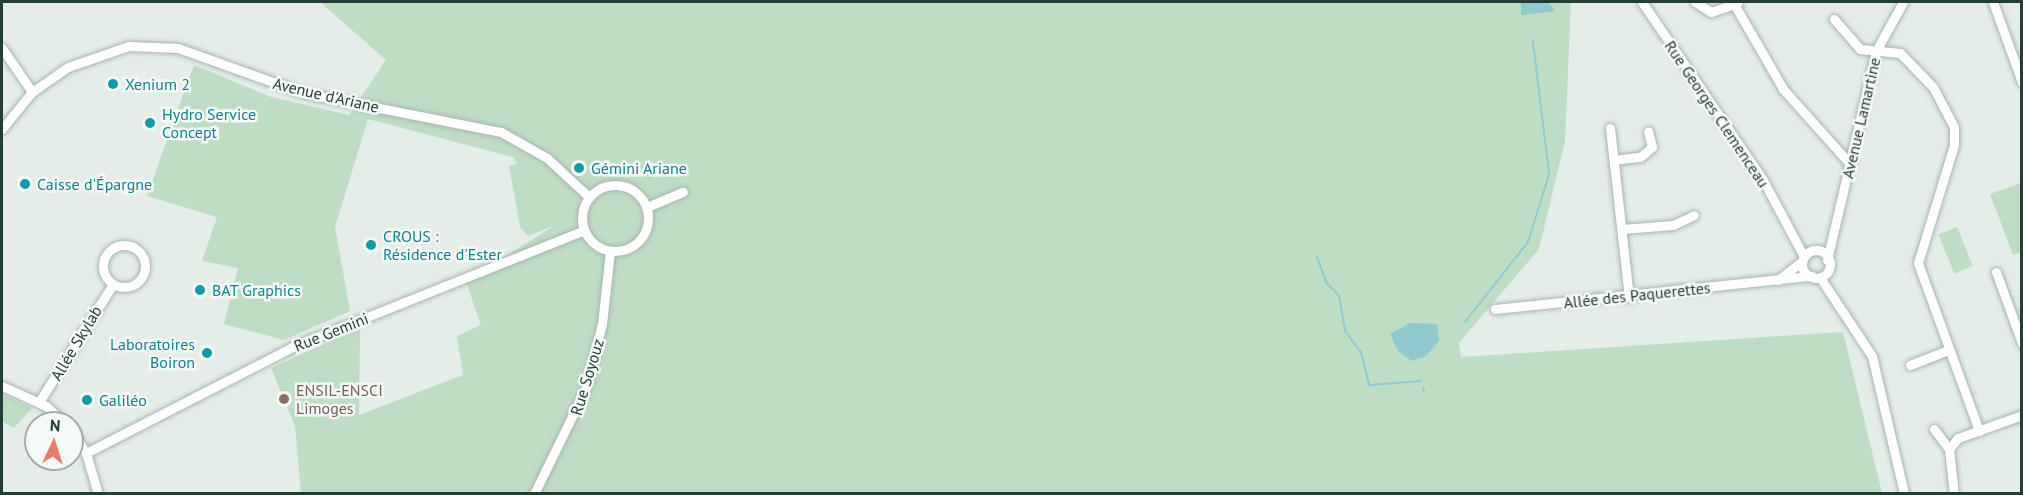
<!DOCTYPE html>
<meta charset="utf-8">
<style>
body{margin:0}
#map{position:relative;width:2023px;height:495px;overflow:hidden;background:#e4ede8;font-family:"PT Sans",sans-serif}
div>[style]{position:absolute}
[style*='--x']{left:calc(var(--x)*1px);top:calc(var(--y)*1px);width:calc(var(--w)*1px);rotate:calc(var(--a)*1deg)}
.green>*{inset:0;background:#bfdcc5;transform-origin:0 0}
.water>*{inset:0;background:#90c9ce}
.stream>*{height:2px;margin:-1px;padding:0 1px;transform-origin:1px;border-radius:1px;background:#90c9ce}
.roads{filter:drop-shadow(0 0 2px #a7b5af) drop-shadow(0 0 2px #a7b5af)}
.minor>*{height:9px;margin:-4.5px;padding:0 4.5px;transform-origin:4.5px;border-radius:4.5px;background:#fff}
.minor>.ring{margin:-4.5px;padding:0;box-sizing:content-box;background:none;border:9px solid #fff;border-radius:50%}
.dots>*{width:16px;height:16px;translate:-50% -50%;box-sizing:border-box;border:3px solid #f5f9f7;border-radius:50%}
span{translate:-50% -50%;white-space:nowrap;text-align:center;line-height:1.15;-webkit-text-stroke:5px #f5f9f7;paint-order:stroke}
.culture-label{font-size:16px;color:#0d838f}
.left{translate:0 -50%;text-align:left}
.right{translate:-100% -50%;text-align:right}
.street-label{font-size:16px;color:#253e35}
.education-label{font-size:16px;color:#785e54}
.frame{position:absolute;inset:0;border:3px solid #253e35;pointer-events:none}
.north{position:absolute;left:24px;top:411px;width:60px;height:60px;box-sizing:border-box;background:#f5f9f7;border:2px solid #a2aea9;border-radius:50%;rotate:4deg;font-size:16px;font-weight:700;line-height:24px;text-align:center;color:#253e35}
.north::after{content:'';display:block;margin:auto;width:21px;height:27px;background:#e97c66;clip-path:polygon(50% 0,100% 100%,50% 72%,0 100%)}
</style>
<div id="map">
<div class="green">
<i style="clip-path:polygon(320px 2px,1571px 2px,1565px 141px,1539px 249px,1459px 343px,1461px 357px,1843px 332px,1882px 493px,301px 493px,295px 426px,271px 368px,360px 328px,359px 415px,463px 375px,457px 336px,481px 325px,466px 282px,555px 225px,528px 236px,520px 227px,509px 166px,517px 164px,513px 157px,368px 119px,335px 227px,350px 311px,284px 340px,224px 324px,238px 268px,202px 261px,217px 217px,147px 196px,194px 65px,271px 97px,349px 115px,386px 60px)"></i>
<i style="clip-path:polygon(2021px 183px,2021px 252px,2013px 255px,1990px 194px)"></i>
<i style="left:1957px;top:227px;width:42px;height:20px;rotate:68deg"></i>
<i style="clip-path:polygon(2px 394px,32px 408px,14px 428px,2px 421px)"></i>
</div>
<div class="water">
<i style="clip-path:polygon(1521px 2px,1548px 2px,1555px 11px,1521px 15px)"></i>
<i style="clip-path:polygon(1410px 323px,1437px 324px,1439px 341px,1426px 356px,1412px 361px,1398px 351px,1390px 334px)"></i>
</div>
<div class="stream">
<i style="--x:1317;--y:257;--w:27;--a:70"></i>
<i style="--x:1326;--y:282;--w:19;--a:47"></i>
<i style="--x:1339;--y:296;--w:36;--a:80"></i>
<i style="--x:1345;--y:331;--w:26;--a:53"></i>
<i style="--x:1361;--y:352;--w:34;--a:76"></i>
<i style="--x:1369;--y:385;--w:52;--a:-4.4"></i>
<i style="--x:1465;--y:322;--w:102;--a:-51.8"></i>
<i style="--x:1528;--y:242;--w:71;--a:-72.8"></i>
<i style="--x:1549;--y:174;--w:134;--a:-96.9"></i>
<i style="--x:1423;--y:388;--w:3;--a:72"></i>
</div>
<div class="roads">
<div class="minor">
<i style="--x:1642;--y:2;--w:215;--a:55.8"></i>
<i style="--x:1763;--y:180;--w:85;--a:61.9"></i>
<i style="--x:1695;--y:2;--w:19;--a:32"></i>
<i style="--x:1711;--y:12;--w:24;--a:-19"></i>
<i style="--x:1738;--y:2;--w:4;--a:153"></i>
<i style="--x:1734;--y:4;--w:98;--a:60"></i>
<i style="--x:1783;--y:89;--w:102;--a:48.2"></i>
<i style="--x:1993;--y:2;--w:85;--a:70.1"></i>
<i style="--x:1834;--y:19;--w:40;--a:49"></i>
<i style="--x:1860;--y:49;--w:40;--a:5.7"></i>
<i style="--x:1900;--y:53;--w:47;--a:45.9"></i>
<i style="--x:1933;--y:87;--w:45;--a:62.3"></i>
<i style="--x:1954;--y:127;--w:18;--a:90"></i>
<i style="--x:1954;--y:145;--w:123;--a:107"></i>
<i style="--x:1918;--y:263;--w:179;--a:70"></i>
<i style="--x:2;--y:48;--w:53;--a:55.7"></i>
<i style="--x:1610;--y:128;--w:170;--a:83.6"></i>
<i style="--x:2;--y:129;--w:48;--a:-51"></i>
<i style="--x:32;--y:92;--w:44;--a:-34.8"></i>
<i style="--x:68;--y:67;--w:65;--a:-19"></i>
<i style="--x:129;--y:46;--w:49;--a:2.3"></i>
<i style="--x:178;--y:48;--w:134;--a:19.7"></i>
<i style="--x:304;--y:93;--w:201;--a:11.2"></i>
<i style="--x:501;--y:132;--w:53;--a:29.5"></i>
<i style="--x:547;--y:158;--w:57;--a:42.9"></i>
<i style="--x:1614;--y:160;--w:26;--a:-7"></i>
<i style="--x:1640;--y:157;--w:16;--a:-40"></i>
<i style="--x:1652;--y:147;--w:16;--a:-104"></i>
<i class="ring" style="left:582px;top:185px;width:57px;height:57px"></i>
<i style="--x:647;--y:207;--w:39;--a:-23"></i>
<i style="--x:1622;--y:229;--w:51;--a:-4.5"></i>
<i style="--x:1673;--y:225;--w:23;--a:-25"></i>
<i class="ring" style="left:103px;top:245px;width:33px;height:33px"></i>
<i class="ring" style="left:1802px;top:250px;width:19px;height:19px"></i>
<i style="--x:1827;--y:260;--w:215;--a:-76.8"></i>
<i style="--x:1876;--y:51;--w:56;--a:-61.1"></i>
<i style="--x:1996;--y:272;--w:76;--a:69.9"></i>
<i style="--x:1821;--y:279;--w:92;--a:56.5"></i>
<i style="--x:1872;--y:356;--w:142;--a:76.9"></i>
<i style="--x:1778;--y:280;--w:31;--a:-38"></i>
<i style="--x:1495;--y:309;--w:318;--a:-6"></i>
<i style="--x:1910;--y:365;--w:41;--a:-21.5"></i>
<i style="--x:2;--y:386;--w:48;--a:24.4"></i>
<i style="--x:46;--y:406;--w:25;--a:42"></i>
<i style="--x:39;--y:402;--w:139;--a:-57.9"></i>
<i style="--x:1934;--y:429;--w:25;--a:53"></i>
<i style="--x:72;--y:431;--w:26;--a:58"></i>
<i style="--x:86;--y:453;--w:43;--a:73.7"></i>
<i style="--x:86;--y:453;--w:232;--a:-27.2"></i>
<i style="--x:292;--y:347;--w:315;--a:-21.8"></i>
<i style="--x:534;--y:494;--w:118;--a:-63.9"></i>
<i style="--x:586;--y:388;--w:66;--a:-76"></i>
<i style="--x:602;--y:324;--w:73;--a:-83.7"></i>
<i style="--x:1954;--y:494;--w:45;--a:-96.3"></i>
<i style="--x:1949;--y:449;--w:14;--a:-51"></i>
<i style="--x:1958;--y:438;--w:68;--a:-19.8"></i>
</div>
</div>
<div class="dots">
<i style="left:113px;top:84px;background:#0f9aa8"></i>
<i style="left:150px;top:123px;background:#0f9aa8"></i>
<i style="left:579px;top:168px;background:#0f9aa8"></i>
<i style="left:25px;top:184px;background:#0f9aa8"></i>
<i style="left:371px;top:245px;background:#0f9aa8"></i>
<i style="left:200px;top:290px;background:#0f9aa8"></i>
<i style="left:207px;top:353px;background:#0f9aa8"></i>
<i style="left:284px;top:399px;background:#8d6e63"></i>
<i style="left:87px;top:400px;background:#0f9aa8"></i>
</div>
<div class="culture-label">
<span class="left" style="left:125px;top:84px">Xenium 2</span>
<span class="left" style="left:162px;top:123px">Hydro Service<br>Concept</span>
<span class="left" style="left:591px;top:168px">Gémini Ariane</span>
<span class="left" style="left:37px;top:184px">Caisse d'Épargne</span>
<span class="left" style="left:383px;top:245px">CROUS :<br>Résidence d'Ester</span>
<span class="left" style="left:212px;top:290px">BAT Graphics</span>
<span class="right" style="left:195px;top:353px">Laboratoires<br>Boiron</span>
<span class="left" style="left:99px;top:400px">Galiléo</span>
</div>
<div class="street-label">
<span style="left:326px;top:95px;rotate:13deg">Avenue d'Ariane</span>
<span style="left:1717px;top:114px;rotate:56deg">Rue Georges Clemenceau</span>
<span style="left:1861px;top:118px;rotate:-77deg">Avenue Lamartine</span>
<span style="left:1637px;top:295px;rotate:-6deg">Allée des Paquerettes</span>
<span style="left:331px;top:332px;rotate:-22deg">Rue Gemini</span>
<span style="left:76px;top:343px;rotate:-59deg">Allée Skylab</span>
<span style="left:587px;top:377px;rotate:-73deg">Rue Soyouz</span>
</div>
<div class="education-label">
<span class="left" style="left:296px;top:399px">ENSIL-ENSCI<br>Limoges</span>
</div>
<div class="frame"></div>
<div class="north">N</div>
</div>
